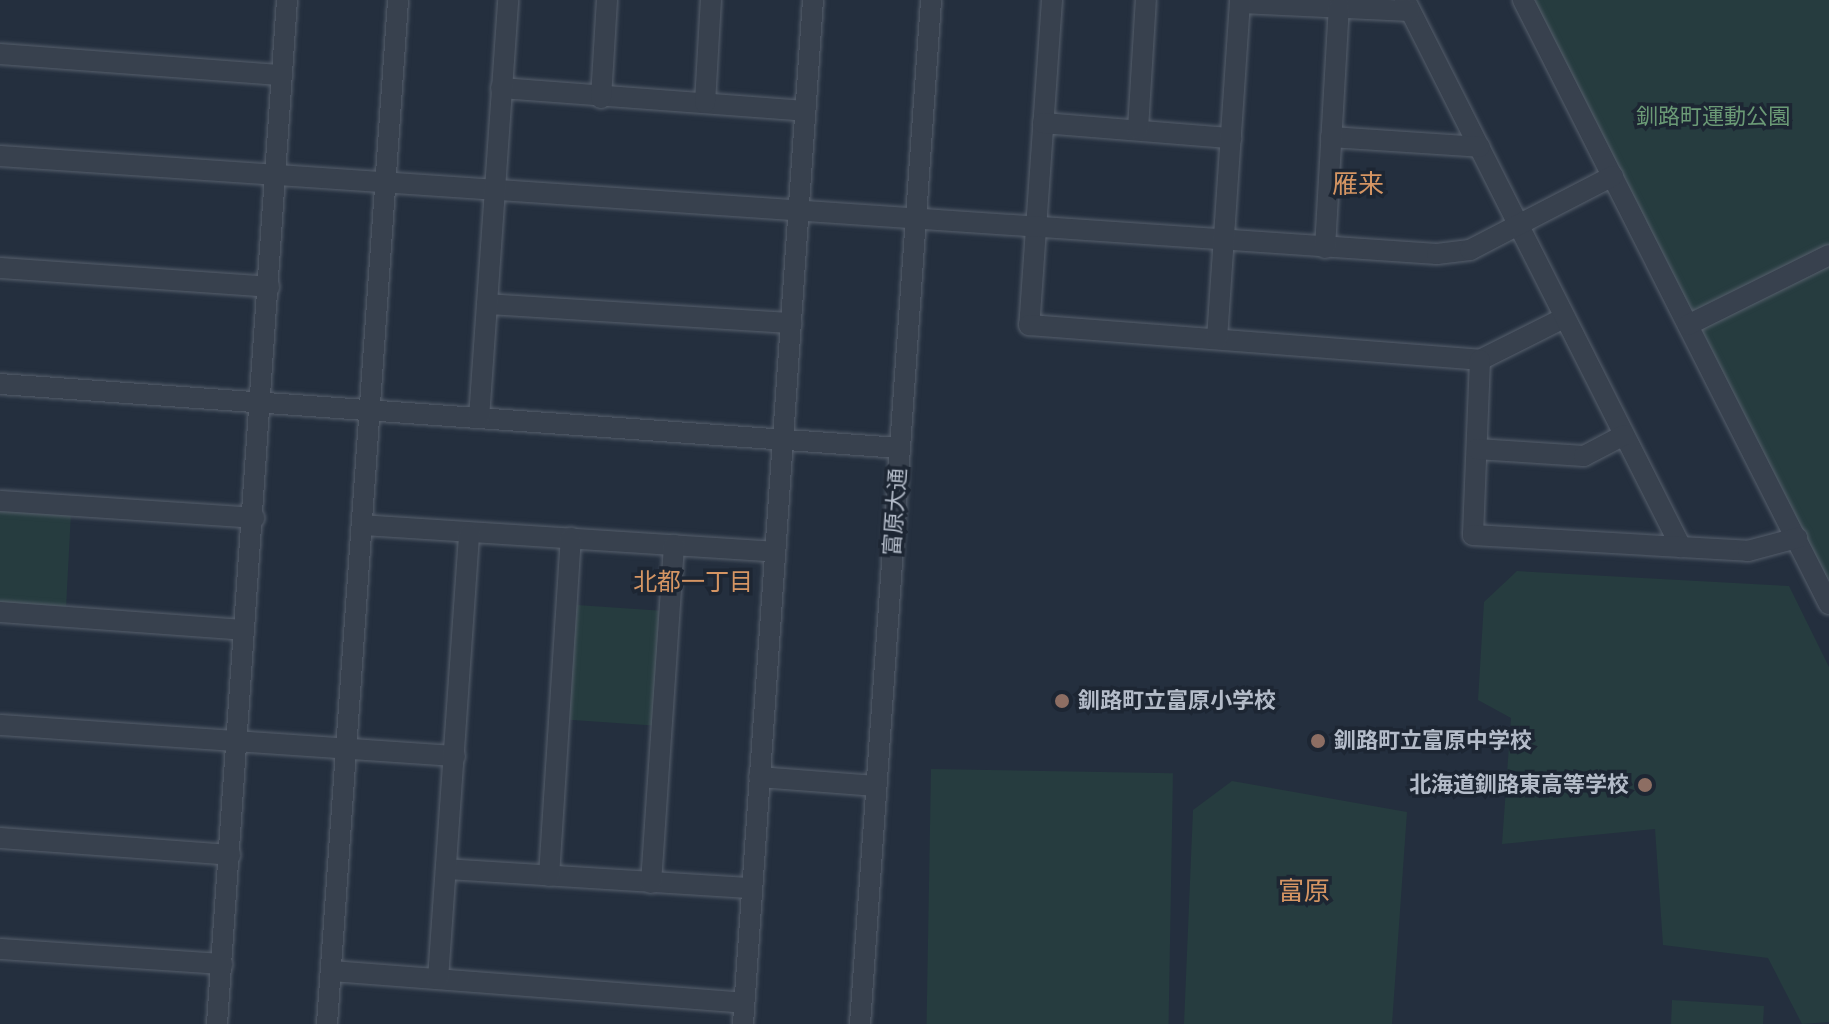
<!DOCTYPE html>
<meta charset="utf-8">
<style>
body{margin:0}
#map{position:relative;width:1829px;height:1024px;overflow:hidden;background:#242f3e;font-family:"PT Sans Narrow","Noto Sans JP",sans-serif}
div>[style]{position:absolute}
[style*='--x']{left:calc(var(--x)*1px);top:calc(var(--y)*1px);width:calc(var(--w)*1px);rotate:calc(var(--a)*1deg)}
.green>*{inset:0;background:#263c3f;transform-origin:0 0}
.roads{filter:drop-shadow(0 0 2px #565f6c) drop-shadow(0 0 2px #565f6c)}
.minor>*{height:20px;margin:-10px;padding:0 10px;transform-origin:10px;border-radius:10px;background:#38414e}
.dots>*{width:22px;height:22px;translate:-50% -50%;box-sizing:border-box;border:4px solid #1d2633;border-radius:50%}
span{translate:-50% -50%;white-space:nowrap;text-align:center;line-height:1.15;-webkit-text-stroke:7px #1d2633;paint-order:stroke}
.park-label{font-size:22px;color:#6b9a76}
.street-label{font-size:22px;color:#b4bcc9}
.poi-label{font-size:22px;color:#b4bcc9;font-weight:700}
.left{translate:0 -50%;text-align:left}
.right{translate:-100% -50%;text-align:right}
.neighbourhood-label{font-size:24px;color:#d59563}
.quarter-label{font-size:26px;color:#d59563}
</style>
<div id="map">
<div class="green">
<i style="clip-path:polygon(1523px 0,1829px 0,1829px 604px)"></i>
<i style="left:0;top:511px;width:71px;height:92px;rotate:3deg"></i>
<i style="clip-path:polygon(1517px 571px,1789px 586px,1829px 667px,1829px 1022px,1802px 1024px,1768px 958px,1663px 945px,1655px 829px,1502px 844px,1511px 718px,1478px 700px,1484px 602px)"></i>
<i style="left:577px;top:605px;width:84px;height:115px;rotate:4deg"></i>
<i style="left:931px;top:769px;width:242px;height:255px;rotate:1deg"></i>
<i style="clip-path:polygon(1232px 781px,1407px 812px,1392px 1024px,1184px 1024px,1193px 810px)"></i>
<i style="clip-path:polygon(1672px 1000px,1764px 1006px,1763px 1024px,1671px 1024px)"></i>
</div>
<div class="roads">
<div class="minor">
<i style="--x:1052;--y:0;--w:326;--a:94"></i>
<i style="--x:1029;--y:325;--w:452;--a:4.4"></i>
<i style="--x:1480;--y:360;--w:94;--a:-26.6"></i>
<i style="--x:1405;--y:0;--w:613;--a:63.23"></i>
<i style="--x:1523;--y:0;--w:677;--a:63.13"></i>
<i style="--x:1240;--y:3;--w:170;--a:2.7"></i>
<i style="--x:0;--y:54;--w:283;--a:4.3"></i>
<i style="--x:501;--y:88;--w:305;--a:4.3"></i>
<i style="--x:601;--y:98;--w:98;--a:-86.5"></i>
<i style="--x:705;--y:103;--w:103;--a:-86.7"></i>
<i style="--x:1043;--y:123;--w:189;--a:4.6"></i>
<i style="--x:1138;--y:129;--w:129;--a:-86.5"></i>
<i style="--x:1331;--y:137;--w:149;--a:3.8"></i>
<i style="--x:0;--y:156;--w:1440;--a:3.9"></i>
<i style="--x:1437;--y:254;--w:33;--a:-7"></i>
<i style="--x:1470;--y:250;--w:161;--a:-27.4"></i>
<i style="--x:1325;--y:248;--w:240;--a:-86.7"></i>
<i style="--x:0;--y:268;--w:270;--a:4"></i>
<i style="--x:487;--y:304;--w:305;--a:3.6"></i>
<i style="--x:1688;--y:325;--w:157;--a:-26.4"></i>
<i style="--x:1217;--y:339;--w:340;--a:-86.1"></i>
<i style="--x:1480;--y:360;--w:175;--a:92.3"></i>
<i style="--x:1473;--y:535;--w:275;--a:3.3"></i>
<i style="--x:1748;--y:551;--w:51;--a:-14.9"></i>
<i style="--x:0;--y:384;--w:902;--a:4.07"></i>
<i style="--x:479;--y:418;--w:419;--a:-86"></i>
<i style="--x:1477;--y:449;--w:107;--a:3.7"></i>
<i style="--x:1584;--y:456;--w:45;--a:-27.7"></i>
<i style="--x:0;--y:501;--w:255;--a:3.8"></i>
<i style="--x:362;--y:525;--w:414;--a:3.7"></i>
<i style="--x:0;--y:612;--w:244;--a:4.2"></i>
<i style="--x:0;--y:725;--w:456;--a:3.9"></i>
<i style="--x:759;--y:777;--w:117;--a:4.4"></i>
<i style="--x:0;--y:838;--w:231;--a:4.2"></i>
<i style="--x:446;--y:869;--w:305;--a:3.6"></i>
<i style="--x:549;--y:876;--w:339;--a:-86.3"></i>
<i style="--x:651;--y:883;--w:339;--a:-86.1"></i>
<i style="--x:0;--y:949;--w:223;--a:3.9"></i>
<i style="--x:332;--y:971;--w:413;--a:4.4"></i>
<i style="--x:438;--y:979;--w:446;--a:-86"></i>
<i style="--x:217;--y:1024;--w:1026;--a:-86.09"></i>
<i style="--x:327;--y:1024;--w:1026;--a:-86.03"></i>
<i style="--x:743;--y:1024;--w:1026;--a:-86.09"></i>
<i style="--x:860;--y:1024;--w:1026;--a:-86.03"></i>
</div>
</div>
<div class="dots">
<i style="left:1062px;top:701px;background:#8d6e63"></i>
<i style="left:1318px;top:741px;background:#8d6e63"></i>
<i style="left:1645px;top:785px;background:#8d6e63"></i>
</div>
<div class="park-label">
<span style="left:1713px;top:117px">釧路町運動公園</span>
</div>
<div class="street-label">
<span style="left:895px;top:512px;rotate:-86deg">富原大通</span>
</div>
<div class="poi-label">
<span class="left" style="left:1078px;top:701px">釧路町立富原小学校</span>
<span class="left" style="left:1334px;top:741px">釧路町立富原中学校</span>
<span class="right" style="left:1629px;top:785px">北海道釧路東高等学校</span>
</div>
<div class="neighbourhood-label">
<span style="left:693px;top:582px">北都一丁目</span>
</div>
<div class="quarter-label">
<span style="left:1358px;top:184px">雁来</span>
<span style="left:1304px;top:891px">富原</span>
</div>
</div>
